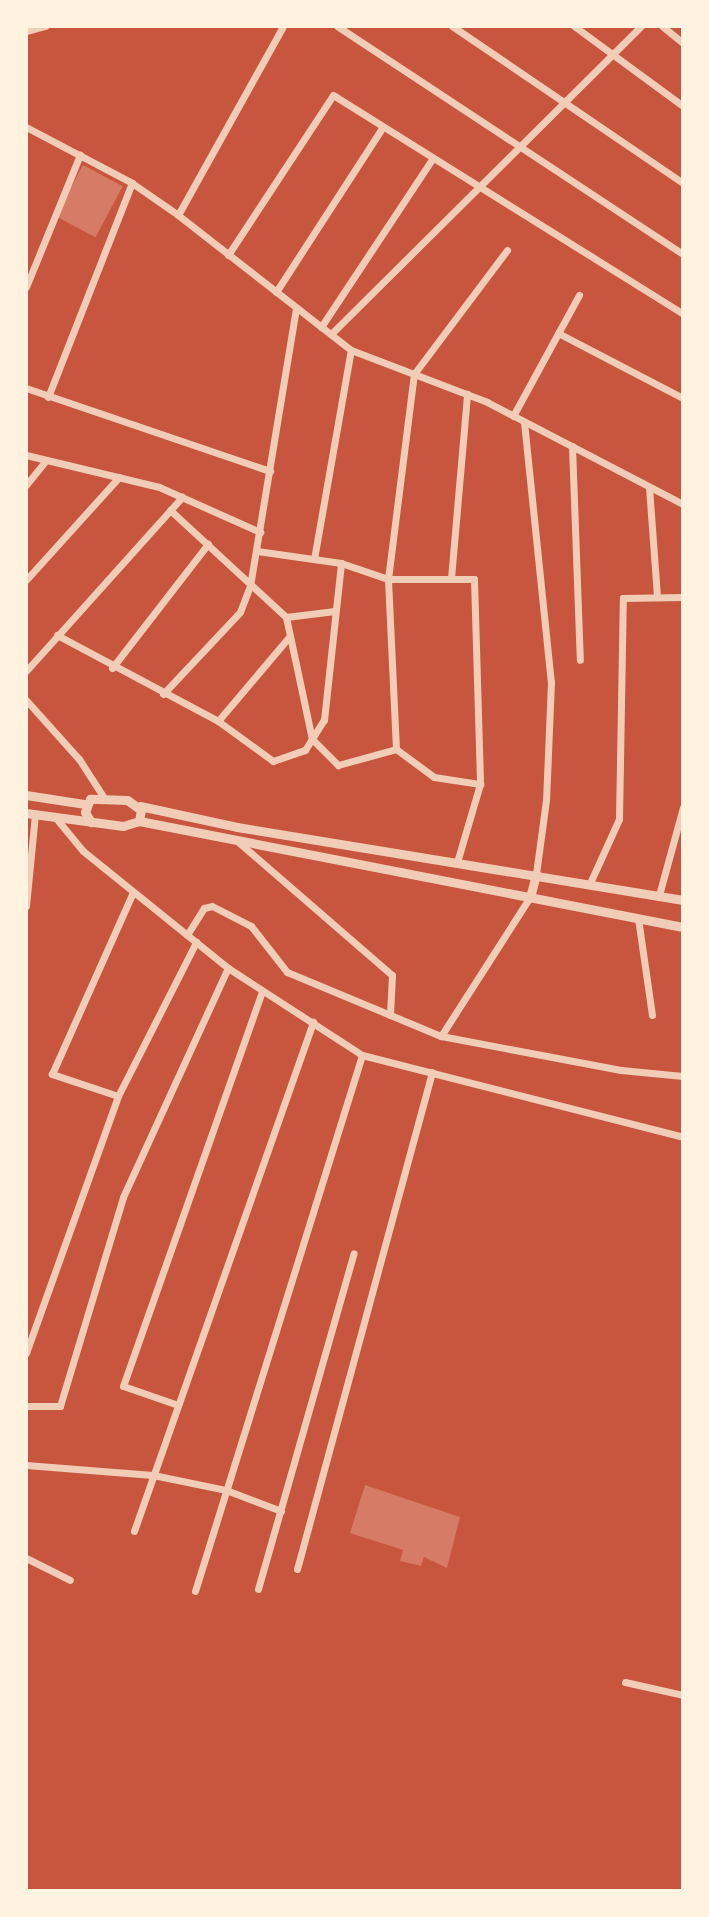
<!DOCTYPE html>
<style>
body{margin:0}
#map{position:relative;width:709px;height:1917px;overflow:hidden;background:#c8553d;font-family:Cabin,sans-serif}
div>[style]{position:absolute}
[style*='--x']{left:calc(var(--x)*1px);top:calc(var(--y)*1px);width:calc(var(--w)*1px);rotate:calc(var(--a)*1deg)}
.building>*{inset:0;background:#d67c66;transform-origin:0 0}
.minor>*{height:7px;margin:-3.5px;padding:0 3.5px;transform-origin:3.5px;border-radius:3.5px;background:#f1ccb7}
.tertiary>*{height:9px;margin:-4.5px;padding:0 4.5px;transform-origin:4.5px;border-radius:4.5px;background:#f1ccb7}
span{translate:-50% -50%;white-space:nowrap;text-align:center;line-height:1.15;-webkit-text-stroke:8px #fff3e0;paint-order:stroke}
.frame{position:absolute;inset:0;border:28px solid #fff3e0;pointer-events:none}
</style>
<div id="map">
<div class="building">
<i style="left:83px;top:165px;width:45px;height:58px;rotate:28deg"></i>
<i style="clip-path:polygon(365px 1485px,460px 1517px,447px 1568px,424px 1557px,421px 1566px,400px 1561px,403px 1550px,350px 1533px)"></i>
</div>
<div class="minor">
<i style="--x:337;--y:26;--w:414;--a:33.4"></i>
<i style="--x:452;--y:26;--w:279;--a:34.2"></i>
<i style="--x:574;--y:26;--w:135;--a:36.3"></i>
<i style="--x:662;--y:26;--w:27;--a:39"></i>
<i style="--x:26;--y:31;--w:20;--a:-15"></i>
<i style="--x:26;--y:127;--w:120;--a:27.8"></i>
<i style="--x:132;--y:183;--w:56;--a:34.8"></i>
<i style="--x:178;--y:215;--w:219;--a:38"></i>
<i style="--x:351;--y:350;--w:146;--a:20.9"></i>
<i style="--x:487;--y:402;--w:221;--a:27.5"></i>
<i style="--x:178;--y:215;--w:216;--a:-60.9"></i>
<i style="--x:228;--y:255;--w:191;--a:-56.7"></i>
<i style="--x:333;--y:95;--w:413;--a:32"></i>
<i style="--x:26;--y:287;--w:143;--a:-67.8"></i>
<i style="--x:276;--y:292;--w:195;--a:-57.1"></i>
<i style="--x:321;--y:327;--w:201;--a:-56.5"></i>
<i style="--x:558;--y:333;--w:141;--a:27.5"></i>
<i style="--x:331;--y:334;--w:437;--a:-44.8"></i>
<i style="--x:26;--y:388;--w:258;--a:18.8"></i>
<i style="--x:48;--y:397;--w:230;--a:-68.6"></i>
<i style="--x:513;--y:416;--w:138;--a:-61.4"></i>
<i style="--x:524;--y:422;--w:261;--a:84.1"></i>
<i style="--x:551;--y:682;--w:118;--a:92.4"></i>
<i style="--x:546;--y:800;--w:75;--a:97.7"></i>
<i style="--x:572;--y:446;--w:214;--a:87.9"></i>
<i style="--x:26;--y:455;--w:137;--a:13.5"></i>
<i style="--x:159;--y:487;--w:111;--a:24"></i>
<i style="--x:26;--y:485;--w:32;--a:-51"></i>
<i style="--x:649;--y:487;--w:108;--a:85.8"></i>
<i style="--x:170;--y:510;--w:158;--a:42.7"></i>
<i style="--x:286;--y:617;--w:125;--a:78"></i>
<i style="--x:257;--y:551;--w:85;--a:8.1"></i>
<i style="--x:341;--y:563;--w:50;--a:18.8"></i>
<i style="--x:388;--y:579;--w:86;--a:0"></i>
<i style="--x:474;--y:579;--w:205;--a:88.3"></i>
<i style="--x:480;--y:784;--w:81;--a:106.4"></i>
<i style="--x:314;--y:559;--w:212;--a:-80"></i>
<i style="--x:451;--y:578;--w:185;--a:-85"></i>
<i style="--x:26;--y:580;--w:139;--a:-47.9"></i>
<i style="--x:286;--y:617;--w:49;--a:-7"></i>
<i style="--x:57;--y:635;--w:183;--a:28.1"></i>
<i style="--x:218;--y:721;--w:68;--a:36"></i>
<i style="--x:273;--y:761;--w:34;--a:-19"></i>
<i style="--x:305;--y:750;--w:36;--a:-58"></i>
<i style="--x:324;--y:720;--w:158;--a:-83.8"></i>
<i style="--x:112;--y:668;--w:157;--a:-52.3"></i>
<i style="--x:26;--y:671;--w:234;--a:-48.1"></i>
<i style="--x:163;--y:694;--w:112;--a:-46.8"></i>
<i style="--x:240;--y:612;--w:28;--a:-69"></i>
<i style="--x:250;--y:586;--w:282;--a:-80.6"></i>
<i style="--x:26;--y:700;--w:79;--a:48.1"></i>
<i style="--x:79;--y:759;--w:46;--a:57.3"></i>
<i style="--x:218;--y:721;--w:110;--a:-49.8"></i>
<i style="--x:312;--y:739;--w:37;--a:45"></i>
<i style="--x:338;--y:765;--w:60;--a:-15.4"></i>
<i style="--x:396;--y:749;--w:170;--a:-92.7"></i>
<i style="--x:388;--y:579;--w:207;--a:-82.8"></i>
<i style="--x:414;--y:374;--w:155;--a:-53.1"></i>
<i style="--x:396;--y:749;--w:47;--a:36.4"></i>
<i style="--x:434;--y:777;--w:47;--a:8.7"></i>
<i style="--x:55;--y:817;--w:44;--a:50.5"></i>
<i style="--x:83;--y:851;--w:186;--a:38.9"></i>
<i style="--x:228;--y:968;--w:160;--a:33"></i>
<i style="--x:362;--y:1055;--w:331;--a:14.3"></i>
<i style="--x:236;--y:840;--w:206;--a:40.9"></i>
<i style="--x:392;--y:975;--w:40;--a:92.9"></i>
<i style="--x:590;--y:883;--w:70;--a:-65.6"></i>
<i style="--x:619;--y:819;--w:221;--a:-89"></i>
<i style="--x:623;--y:598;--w:60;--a:-1"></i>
<i style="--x:659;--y:895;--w:91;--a:-74.7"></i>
<i style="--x:26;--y:906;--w:91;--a:-84.4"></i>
<i style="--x:638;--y:918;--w:98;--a:81.8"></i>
<i style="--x:187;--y:935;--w:32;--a:-58"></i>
<i style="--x:204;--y:908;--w:8;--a:-14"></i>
<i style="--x:212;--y:906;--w:44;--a:27.1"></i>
<i style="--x:251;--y:926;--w:58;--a:52"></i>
<i style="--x:287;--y:972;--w:167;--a:22.6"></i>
<i style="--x:441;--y:1036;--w:183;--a:10.7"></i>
<i style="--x:621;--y:1070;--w:62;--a:5.5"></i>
<i style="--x:441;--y:1036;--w:165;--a:-57.4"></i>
<i style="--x:118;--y:1096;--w:70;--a:-161.6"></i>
<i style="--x:52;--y:1074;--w:199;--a:-66"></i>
<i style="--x:26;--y:1353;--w:273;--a:-70.3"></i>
<i style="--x:118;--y:1096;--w:173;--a:-63.1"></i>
<i style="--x:178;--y:1405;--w:58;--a:-160.9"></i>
<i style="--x:123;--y:1386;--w:419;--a:-70.6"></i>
<i style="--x:26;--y:1406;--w:34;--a:0"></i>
<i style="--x:60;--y:1406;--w:218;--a:-73.2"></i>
<i style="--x:123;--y:1197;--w:252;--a:-65.4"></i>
<i style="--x:26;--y:1465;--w:127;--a:4.5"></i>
<i style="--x:153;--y:1475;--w:75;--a:11.6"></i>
<i style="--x:226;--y:1490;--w:59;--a:20.9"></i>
<i style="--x:134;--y:1531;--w:540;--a:-70.62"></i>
<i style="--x:26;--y:1558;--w:49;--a:26.6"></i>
<i style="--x:297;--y:1569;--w:515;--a:-74.8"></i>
<i style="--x:258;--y:1589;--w:349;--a:-74.1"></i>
<i style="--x:195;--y:1591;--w:561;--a:-72.69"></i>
<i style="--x:625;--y:1682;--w:59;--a:12.6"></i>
</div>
<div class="tertiary">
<i style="--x:26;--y:795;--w:60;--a:8.7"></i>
<i style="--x:140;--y:806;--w:99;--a:12.2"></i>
<i style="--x:237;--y:827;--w:452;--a:9.3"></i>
<i style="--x:26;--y:813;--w:98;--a:7.6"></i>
<i style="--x:123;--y:826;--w:17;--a:-17"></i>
<i style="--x:139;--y:821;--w:11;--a:-80"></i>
<i style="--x:141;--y:810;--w:17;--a:-144"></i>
<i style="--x:127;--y:800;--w:37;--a:-178"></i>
<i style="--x:90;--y:799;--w:14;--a:111"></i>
<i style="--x:85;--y:812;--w:12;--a:59"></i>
<i style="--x:139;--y:821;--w:554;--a:11.03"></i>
<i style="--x:530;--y:897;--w:24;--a:-75"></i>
</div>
<div class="frame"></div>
</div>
